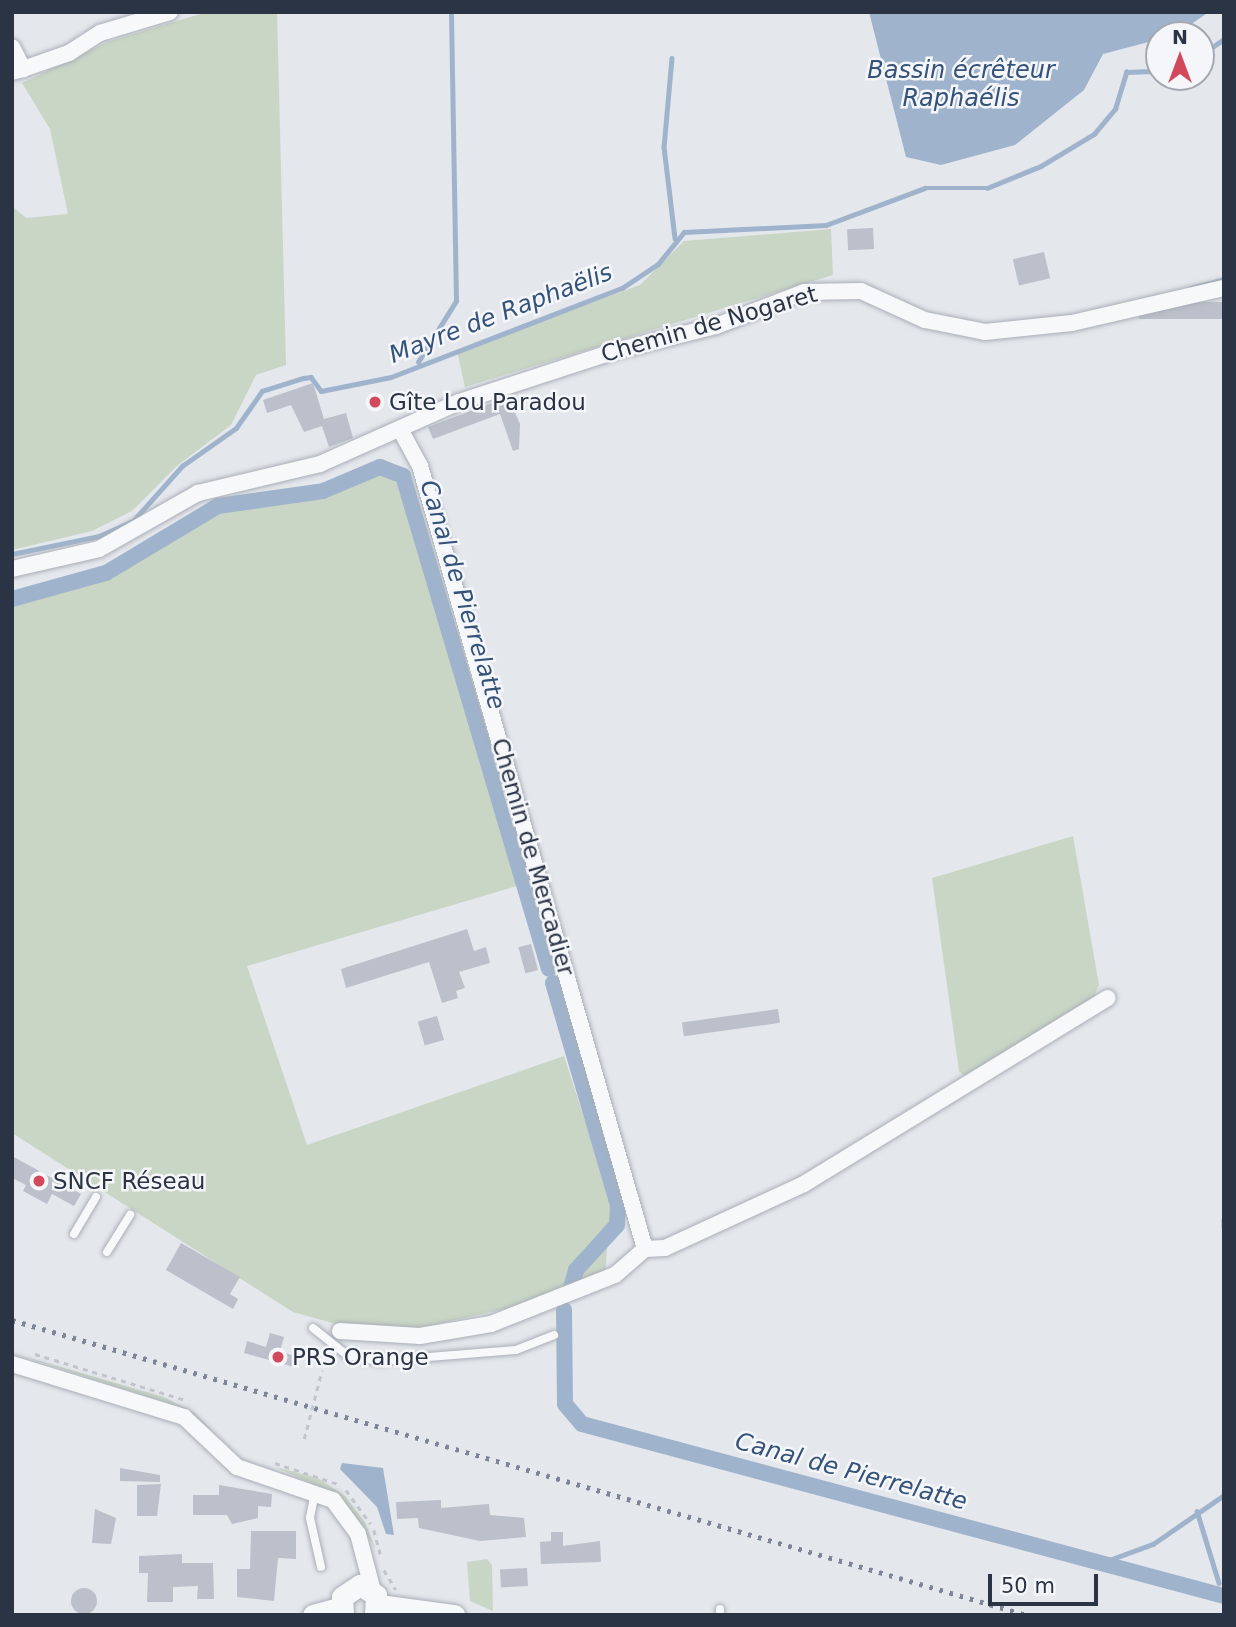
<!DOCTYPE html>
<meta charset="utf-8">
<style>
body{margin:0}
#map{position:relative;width:1236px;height:1627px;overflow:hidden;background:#e4e7ec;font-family:"DejaVu Sans",sans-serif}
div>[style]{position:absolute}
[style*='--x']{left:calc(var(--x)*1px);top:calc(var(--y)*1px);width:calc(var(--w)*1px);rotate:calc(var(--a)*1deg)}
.green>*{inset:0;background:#c9d6c5}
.water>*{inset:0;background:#9fb4cc}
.stream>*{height:4.5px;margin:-2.25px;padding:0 2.25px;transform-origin:2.25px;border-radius:2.25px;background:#9fb4cc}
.canal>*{height:16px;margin:-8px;padding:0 8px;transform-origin:8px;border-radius:8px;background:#9fb4cc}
.building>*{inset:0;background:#bbc0ca;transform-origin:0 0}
.round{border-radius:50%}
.path>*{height:2.5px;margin-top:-1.25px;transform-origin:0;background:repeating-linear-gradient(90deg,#c2c5cb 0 5px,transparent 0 10px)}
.roads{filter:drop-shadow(0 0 2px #a9aeb7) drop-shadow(0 0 2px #a9aeb7)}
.service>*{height:8px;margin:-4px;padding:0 4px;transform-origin:4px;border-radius:4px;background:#f7f8fa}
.minor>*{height:16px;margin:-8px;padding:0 8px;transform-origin:8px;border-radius:8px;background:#f7f8fa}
.tertiary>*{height:21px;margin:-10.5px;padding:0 10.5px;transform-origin:10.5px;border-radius:10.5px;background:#f7f8fa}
.rail>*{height:4.5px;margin-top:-2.25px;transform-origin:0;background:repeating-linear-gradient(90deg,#7d8696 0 3.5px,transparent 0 10.5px)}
.dots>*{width:19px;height:19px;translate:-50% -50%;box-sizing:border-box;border:4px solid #f4f6f9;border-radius:50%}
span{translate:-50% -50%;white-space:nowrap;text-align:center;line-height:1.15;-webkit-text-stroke:5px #f4f6f9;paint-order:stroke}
.street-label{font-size:23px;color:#2b3445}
.poi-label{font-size:23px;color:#2b3445}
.left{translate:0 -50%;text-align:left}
.water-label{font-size:24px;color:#34527a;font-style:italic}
.frame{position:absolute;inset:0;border:14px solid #2b3445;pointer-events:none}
.north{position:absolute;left:1145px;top:21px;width:70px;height:70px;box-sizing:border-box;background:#f4f6f9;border:2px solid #a4a8b1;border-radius:50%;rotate:0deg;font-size:19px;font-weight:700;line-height:28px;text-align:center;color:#2b3445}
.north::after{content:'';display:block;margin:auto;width:24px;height:32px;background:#d1495b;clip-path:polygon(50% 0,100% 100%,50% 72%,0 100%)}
.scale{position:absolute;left:988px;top:1574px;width:110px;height:32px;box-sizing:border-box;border:4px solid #2b3445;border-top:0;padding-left:9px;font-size:21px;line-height:24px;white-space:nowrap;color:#2b3445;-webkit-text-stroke:5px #f4f6f9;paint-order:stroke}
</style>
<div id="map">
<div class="green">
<i style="clip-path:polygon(207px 12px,277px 12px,286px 365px,256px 375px,231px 425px,178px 465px,132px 511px,92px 531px,12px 550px,12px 206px,26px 218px,68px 214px,50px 129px,22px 83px,107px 42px)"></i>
<i style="clip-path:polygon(831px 229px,833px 275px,465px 387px,457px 351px,640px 285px,684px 241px)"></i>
<i style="clip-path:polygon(381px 472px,398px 484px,520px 885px,247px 966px,307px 1145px,564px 1056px,611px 1201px,605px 1275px,522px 1305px,414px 1329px,336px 1324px,293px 1312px,12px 1133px,12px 602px,110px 577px,217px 513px,326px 498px)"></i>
<i style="clip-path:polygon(1073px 836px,1099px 985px,1093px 999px,967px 1078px,959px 1071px,932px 878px)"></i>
<i style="clip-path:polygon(12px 1353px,164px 1397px,195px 1413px,212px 1430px,177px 1406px)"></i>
<i style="clip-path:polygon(275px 1467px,318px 1478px,345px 1496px,365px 1522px,375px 1548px,342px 1498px)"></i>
<i style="clip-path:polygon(487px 1559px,492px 1565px,493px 1611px,470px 1601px,467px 1562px)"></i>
</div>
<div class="water">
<i style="clip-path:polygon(869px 12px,1209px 12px,1175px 35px,1103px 54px,1084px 90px,1015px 145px,941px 165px,906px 157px)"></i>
<i style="clip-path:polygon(342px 1463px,383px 1468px,394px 1535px,386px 1534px,377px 1507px,340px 1469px)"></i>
</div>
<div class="stream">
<i style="--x:1201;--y:55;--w:28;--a:-35"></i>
<i style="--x:672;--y:58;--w:89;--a:95.1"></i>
<i style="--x:664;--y:147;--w:92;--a:83.1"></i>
<i style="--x:1191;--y:288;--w:34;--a:-15"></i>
<i style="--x:418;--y:362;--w:72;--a:-58.1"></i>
<i style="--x:456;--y:301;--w:289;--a:-91"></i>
<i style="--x:12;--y:554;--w:89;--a:-11.7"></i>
<i style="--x:99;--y:536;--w:37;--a:-24"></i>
<i style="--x:133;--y:521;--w:74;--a:-48.3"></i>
<i style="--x:182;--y:466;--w:66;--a:-35.1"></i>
<i style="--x:236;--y:428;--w:45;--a:-54.9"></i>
<i style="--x:262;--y:391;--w:43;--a:-17.6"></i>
<i style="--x:303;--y:378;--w:8;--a:-7"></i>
<i style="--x:311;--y:377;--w:17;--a:54"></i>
<i style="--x:321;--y:391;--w:71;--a:-11.3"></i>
<i style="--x:391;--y:377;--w:248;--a:-21.1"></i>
<i style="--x:622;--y:288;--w:43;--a:-33.7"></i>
<i style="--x:658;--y:264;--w:41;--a:-50.9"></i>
<i style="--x:684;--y:232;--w:142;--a:-2.8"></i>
<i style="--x:826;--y:225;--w:106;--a:-20.5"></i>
<i style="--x:925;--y:188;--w:62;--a:0"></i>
<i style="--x:987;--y:188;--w:58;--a:-22.2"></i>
<i style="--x:1041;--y:166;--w:62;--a:-31.1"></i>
<i style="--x:1094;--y:134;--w:33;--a:-50"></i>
<i style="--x:1115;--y:109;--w:39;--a:-73"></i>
<i style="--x:1126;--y:72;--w:33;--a:-2"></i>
<i style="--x:1224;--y:1220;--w:6;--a:90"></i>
<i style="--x:1197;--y:1511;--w:75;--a:73"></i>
<i style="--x:1101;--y:1563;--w:55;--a:-20.1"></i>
<i style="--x:1153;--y:1544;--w:86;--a:-34.6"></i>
</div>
<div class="canal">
<i style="--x:12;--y:599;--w:98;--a:-15.5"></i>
<i style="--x:106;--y:573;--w:131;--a:-30.9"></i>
<i style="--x:218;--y:506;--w:106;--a:-8.1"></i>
<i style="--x:323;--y:491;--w:62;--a:-22.8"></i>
<i style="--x:380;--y:467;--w:25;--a:21"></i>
<i style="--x:403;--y:476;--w:514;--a:73.5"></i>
<i style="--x:553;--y:983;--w:231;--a:73.7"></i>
<i style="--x:618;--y:1205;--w:20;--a:93"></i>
<i style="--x:617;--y:1225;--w:61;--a:132.3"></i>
<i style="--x:576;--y:1270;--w:19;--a:106"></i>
<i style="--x:564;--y:1310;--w:94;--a:89.4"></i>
<i style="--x:565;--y:1404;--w:26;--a:50"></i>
<i style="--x:582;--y:1424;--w:665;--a:15"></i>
</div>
<div class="building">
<i style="left:873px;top:228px;width:21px;height:26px;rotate:87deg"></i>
<i style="left:1044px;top:252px;width:27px;height:32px;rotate:77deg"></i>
<i style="left:1224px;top:302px;width:17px;height:85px;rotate:90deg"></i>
<i style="clip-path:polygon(313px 383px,324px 419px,346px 413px,353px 438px,329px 447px,322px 426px,304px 432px,291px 405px,267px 413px,263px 400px)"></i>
<i style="clip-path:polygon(508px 397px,520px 424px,519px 449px,513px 451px,500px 414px,433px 439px,428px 427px)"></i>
<i style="clip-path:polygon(467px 929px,474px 951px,486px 947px,490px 963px,459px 972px,465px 988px,456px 991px,458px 998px,442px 1003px,429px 962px,346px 988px,341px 969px)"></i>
<i style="left:531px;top:944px;width:27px;height:13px;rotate:75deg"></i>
<i style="left:778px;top:1009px;width:14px;height:97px;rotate:82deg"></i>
<i style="left:437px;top:1016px;width:25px;height:20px;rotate:74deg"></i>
<i style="clip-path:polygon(12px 1156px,81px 1194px,74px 1206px,52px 1194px,47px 1204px,23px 1191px,26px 1185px,12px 1178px)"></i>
<i style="clip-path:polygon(181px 1243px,240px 1277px,230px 1294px,238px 1299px,233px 1309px,166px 1270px)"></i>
<i style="clip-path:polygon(270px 1333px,284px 1337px,280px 1351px,297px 1357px,294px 1367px,244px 1353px,247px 1341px,266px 1347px)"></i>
<i style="clip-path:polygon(120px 1468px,160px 1475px,160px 1482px,120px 1481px)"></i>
<i style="clip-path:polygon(161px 1484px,157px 1516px,137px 1516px,137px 1485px)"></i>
<i style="clip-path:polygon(219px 1485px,272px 1494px,271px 1507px,258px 1506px,258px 1518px,232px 1524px,227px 1515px,193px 1515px,193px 1495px,219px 1495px)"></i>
<i style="clip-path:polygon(441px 1500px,441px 1508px,489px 1504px,490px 1515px,524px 1518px,526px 1537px,480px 1541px,419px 1528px,418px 1518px,397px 1519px,396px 1502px)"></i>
<i style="clip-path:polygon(95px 1509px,116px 1518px,111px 1544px,92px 1543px)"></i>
<i style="clip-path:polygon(251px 1531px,296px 1531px,296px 1559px,278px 1558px,274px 1601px,237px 1597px,237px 1569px,250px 1569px)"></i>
<i style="clip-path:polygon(551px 1532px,563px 1532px,563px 1546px,600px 1541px,601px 1562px,541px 1564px,540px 1542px,551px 1541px)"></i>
<i style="clip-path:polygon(182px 1554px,182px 1563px,213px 1563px,214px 1599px,197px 1599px,198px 1586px,173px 1587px,173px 1602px,147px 1602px,148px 1573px,139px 1573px,139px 1556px)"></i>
<i style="left:527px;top:1568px;width:18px;height:27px;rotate:87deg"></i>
<i class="round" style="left:71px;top:1588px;width:26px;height:26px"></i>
</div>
<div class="path">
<i style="--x:35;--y:1354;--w:157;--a:17"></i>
<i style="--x:304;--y:1439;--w:71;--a:-75.4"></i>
<i style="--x:275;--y:1463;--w:66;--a:18.4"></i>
<i style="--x:346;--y:1490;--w:42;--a:53.7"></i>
<i style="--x:374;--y:1530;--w:28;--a:75"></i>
<i style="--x:384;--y:1570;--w:23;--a:59"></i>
</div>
<div class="roads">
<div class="service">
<i style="--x:74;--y:1234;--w:43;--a:-59.3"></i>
<i style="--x:107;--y:1252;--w:44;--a:-58.1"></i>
<i style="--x:313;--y:1328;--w:43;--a:38.5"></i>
<i style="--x:347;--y:1355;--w:33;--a:11"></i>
<i style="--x:379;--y:1361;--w:137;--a:-4.6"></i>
<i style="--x:516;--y:1350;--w:41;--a:-21.5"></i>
<i style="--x:315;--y:1492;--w:26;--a:101"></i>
<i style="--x:310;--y:1518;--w:50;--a:77.3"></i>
<i style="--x:720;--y:1609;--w:6;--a:90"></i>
</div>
<div class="minor">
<i style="--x:12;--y:47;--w:25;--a:63"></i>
<i style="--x:23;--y:69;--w:11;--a:165"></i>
<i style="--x:23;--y:69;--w:49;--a:-19.2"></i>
<i style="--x:69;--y:53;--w:37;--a:-33"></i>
<i style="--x:100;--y:33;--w:73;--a:-16.7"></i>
<i style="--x:12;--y:569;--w:89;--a:-12.9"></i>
<i style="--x:99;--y:549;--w:114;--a:-29.5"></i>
<i style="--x:198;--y:493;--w:125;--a:-13.4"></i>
<i style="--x:320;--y:464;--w:152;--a:-24"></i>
<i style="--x:459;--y:402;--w:164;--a:-18.1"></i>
<i style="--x:615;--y:351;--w:104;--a:-13.9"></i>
<i style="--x:716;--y:326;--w:94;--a:-21.1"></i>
<i style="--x:804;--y:292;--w:57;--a:-1"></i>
<i style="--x:861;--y:291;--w:70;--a:24.4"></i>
<i style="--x:925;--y:320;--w:61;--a:11.3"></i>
<i style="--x:985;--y:332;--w:87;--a:-5.9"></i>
<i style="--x:1072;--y:323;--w:156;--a:-13"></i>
<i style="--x:645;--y:1249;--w:20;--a:-3"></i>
<i style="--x:665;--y:1248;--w:153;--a:-24.7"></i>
<i style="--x:804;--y:1184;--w:356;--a:-31.5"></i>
<i style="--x:340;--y:1331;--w:80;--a:3.6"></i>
<i style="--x:420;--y:1336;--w:72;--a:-9.6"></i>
<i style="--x:491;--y:1324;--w:133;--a:-21.6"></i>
<i style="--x:615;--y:1275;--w:40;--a:-41"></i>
<i style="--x:645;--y:1249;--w:815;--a:-106.03"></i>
<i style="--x:420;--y:466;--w:42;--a:-118.4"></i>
<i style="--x:12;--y:1364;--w:180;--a:17.1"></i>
<i style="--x:184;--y:1417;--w:73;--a:43.3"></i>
<i style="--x:237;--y:1467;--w:102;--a:19"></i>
<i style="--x:333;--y:1500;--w:42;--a:53.7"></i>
<i style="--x:358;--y:1534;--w:59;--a:75.3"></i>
</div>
<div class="tertiary">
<i style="--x:379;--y:1605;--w:76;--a:7.6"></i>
<i style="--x:313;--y:1615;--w:28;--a:-15"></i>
<i style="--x:343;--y:1615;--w:18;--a:-93"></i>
<i style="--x:342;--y:1597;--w:22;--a:-34"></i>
<i style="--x:360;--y:1585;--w:19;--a:32"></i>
<i style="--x:376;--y:1595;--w:20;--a:93"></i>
</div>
</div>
<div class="rail">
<i style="--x:12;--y:1320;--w:1057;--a:16.21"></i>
</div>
<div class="dots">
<i style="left:375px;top:402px;background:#d1495b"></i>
<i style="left:39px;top:1181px;background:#d1495b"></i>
<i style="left:278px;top:1357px;background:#d1495b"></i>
</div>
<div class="street-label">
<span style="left:709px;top:324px;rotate:-16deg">Chemin de Nogaret</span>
<span style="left:533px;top:857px;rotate:74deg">Chemin de Mercadier</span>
</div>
<div class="poi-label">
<span class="left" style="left:389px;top:402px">Gîte Lou Paradou</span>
<span class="left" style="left:53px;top:1181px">SNCF Réseau</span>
<span class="left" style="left:292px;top:1357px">PRS Orange</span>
</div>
<div class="water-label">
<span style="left:961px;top:85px">Bassin écrêteur<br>Raphaélis</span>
<span style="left:501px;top:314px;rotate:-21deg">Mayre de Raphaëlis</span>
<span style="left:462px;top:595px;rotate:73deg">Canal de Pierrelatte</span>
<span style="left:851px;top:1472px;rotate:15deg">Canal de Pierrelatte</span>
</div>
<div class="frame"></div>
<div class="north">N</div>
<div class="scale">50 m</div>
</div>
